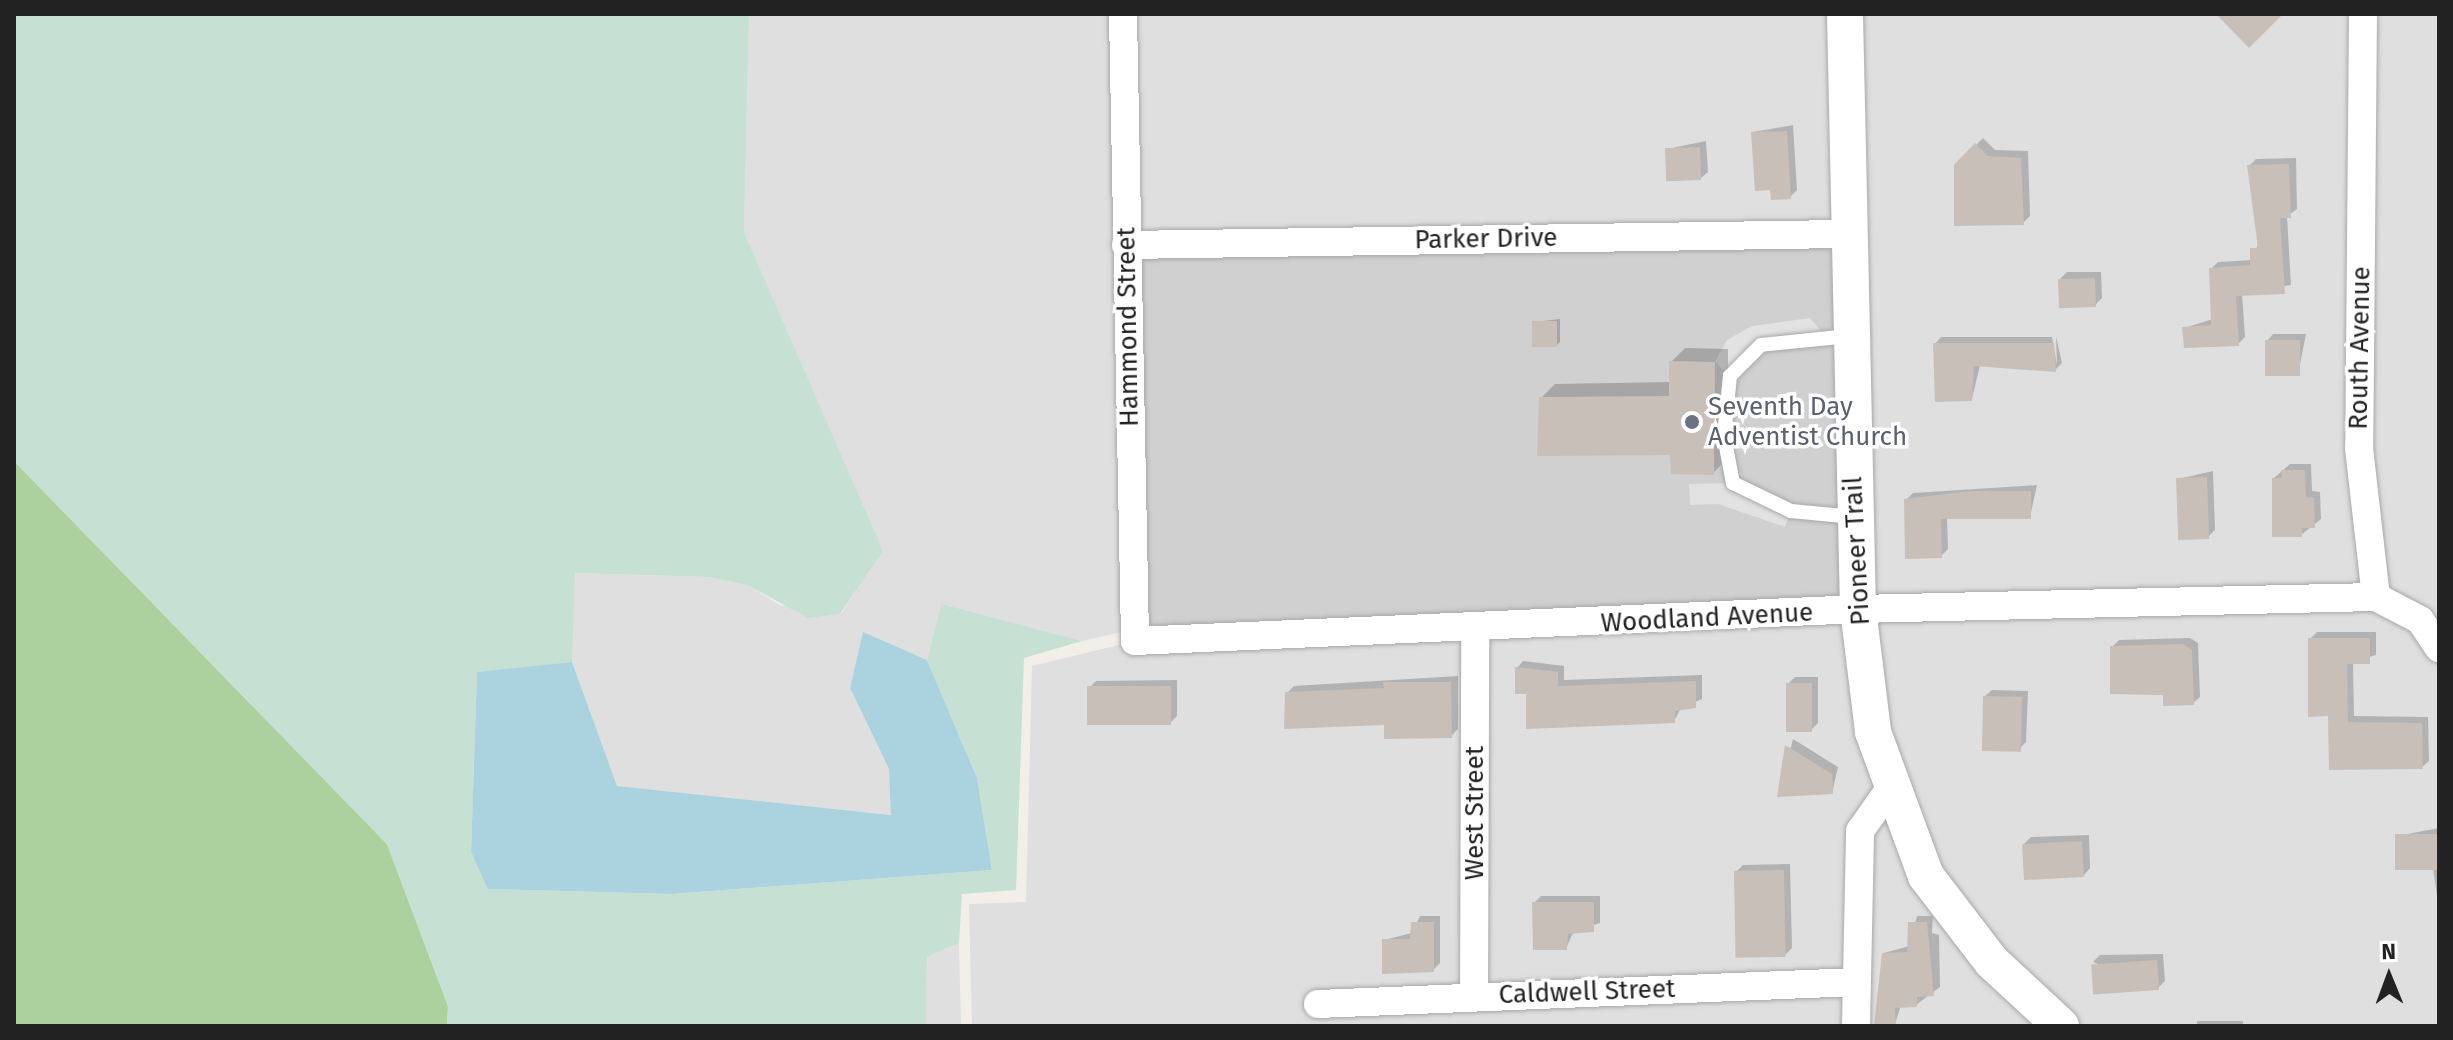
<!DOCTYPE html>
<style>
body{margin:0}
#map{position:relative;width:2453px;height:1040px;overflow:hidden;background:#f2efe9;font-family:"Fira Sans",sans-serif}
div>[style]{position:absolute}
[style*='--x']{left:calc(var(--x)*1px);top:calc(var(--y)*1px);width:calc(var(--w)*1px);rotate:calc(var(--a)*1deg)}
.residential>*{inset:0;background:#e0dfdf;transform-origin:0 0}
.religious>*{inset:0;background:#d0d0d0;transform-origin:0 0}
.forest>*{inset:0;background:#add19e}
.wetland>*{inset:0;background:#c6e0d4}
.parking>*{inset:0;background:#e2e2e2}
.water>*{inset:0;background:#aad3df}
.shadow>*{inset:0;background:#0003;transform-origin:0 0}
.building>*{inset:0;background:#c7bfb8;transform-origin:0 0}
.roads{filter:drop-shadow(0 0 2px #a9a9a9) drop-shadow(0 0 2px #a9a9a9)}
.service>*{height:14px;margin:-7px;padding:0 7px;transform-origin:7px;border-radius:7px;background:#fff}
.minor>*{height:28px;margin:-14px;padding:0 14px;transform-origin:14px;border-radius:14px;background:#fff}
.tertiary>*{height:36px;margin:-18px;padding:0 18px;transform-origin:18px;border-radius:18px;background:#fff}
.dots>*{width:22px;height:22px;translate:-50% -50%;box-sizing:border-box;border:4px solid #fff;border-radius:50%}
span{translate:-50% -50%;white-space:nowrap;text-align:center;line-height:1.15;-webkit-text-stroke:7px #fff;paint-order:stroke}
.street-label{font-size:26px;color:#222}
.worship-label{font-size:26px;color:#5b616d}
.left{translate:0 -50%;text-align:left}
.frame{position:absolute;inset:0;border:16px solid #222;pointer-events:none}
.north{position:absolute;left:2349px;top:936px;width:80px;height:80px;-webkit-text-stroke:6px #fff;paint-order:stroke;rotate:359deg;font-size:22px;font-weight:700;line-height:32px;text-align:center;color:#222}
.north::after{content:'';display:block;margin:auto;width:28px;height:36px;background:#222;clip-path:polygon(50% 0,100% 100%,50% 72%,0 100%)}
</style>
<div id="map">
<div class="residential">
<i style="clip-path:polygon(749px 14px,1111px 14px,1122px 632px,1082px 641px,941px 605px,927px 660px,863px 633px,850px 688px,889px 769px,892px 815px,616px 786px,572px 662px,574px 573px,708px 577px,747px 585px,780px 605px,841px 614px,882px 551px,744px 232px)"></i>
<i style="left:1136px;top:14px;width:696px;height:217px"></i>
<i style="clip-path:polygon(1845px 14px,2439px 14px,2439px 1026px,972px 1026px,969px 904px,1026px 902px,1032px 666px,1135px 641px,1857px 609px)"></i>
<i style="clip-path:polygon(959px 943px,961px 1026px,926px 1026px,927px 957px)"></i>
</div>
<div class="religious">
<i style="left:1845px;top:234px;width:375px;height:719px;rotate:88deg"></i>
</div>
<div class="forest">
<i style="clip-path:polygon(14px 461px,387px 844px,448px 1006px,447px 1026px,14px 1026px)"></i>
</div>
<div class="wetland">
<i style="clip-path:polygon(14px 14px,749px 14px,744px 232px,883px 551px,840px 614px,808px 618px,747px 585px,708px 577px,575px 573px,572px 662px,477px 673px,471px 852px,489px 889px,671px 894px,992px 870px,977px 778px,927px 660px,941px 604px,1082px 641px,1024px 658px,1016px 890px,962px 894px,959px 943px,927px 957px,926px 1026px,447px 1026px,448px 1006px,387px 844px,14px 461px)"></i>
</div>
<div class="parking">
<i style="clip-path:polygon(1810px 318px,1827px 338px,1761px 345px,1730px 376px,1715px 362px,1727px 340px,1752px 326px)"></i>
<i style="clip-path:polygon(1733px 483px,1791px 511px,1785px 527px,1718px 504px,1690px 505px,1689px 484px)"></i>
</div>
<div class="water">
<i style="clip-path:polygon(863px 632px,927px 660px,977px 778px,992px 870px,671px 894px,488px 889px,471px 852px,477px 672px,572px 662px,617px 786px,891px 815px,889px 769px,850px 688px)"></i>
</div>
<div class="shadow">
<i style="clip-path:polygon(1793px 125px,1797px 190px,1790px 197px,1753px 132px)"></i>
<i style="clip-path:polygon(1983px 138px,1995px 150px,2028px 151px,2030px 216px,2023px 223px,1956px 166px)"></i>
<i style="clip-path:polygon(1706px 141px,1708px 172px,1701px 178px,1667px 149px)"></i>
<i style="clip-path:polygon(2296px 158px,2297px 209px,2287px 216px,2291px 285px,2242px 293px,2245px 337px,2238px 344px,2184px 328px,2213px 319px,2211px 269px,2218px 262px,2252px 260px,2259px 242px,2249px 166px,2256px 159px)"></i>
<i style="clip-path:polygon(2067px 272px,2101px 272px,2102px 298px,2095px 305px,2060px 279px)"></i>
<i style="clip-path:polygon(1560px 319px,1560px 342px,1557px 345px,1534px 322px)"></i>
<i style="clip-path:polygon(2273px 334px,2306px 334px,2298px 374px,2267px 341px)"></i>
<i style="clip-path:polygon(2056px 336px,2062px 363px,2055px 370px,1980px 365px,1972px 399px,1935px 344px,1941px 337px,2052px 337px,2057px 365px)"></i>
<i style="clip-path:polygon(1685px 348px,1728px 349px,1728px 458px,1713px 473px,1541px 398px,1555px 384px,1671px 382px,1671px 362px)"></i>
<i style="clip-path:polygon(2290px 464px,2311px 464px,2312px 491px,2320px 492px,2321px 519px,2301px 535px,2274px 478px)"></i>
<i style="clip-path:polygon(2213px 471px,2215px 530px,2208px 537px,2178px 479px)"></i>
<i style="clip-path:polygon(2037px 485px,2030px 517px,1947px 517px,1948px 549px,1941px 556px,1906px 500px,1913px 493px)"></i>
<i style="clip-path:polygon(2317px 632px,2376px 632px,2376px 655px,2353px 662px,2354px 716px,2428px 717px,2429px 761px,2422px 767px,2330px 714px,2310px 639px)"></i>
<i style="clip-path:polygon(2190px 638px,2198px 643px,2200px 697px,2193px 703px,2165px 693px,2112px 647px,2119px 640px)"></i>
<i style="clip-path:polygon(1523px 661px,1564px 666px,1564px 680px,1702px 675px,1702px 699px,1681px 708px,1674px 721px,1529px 692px,1517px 668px)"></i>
<i style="clip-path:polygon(1458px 676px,1458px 729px,1451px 736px,1287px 693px,1294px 686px)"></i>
<i style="clip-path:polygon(1795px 677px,1818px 677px,1818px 723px,1811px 730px,1788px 684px)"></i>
<i style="clip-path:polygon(1177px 680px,1177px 716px,1170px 723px,1089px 688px,1096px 681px)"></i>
<i style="clip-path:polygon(1992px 690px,2028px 691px,2026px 742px,2019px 749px,1985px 696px)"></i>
<i style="clip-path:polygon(1793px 739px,1838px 767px,1832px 793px,1779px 795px)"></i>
<i style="clip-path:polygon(2439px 828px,2439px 908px,2433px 869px,2397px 836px)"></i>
<i style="clip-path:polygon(2089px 835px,2090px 868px,2084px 875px,2024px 844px,2031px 837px)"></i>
<i style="clip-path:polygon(1790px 864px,1792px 948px,1785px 955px,1736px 872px,1743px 865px)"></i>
<i style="clip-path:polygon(1541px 896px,1600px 896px,1600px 923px,1574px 931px,1566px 948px,1534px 903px)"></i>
<i style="clip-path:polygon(1420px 916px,1440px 916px,1440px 963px,1433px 970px,1384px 940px,1412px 933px)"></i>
<i style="clip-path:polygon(1917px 916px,1933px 916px,1932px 933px,1939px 935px,1940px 987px,1916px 1005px,1901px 1005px,1895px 1024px,1884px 953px,1909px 946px)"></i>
<i style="clip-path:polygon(2163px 954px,2165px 981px,2158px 988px,2093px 962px,2100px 955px)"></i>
<i style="left:2197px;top:1021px;width:46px;height:7px"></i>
</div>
<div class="building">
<i style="clip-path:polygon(2216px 14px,2283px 14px,2249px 48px)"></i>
<i style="clip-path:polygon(1787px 131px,1791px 199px,1771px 200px,1770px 190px,1755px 191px,1751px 132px)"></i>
<i style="clip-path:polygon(1975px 143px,1988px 156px,2021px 158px,2024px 225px,1954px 226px,1954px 165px)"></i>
<i style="left:1700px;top:147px;width:33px;height:35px;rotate:88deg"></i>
<i style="clip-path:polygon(2289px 164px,2291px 218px,2280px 218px,2285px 294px,2236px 296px,2239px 346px,2184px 348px,2182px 327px,2211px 325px,2209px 268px,2250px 265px,2250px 248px,2258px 248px,2247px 165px)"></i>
<i style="left:2095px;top:278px;width:29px;height:37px;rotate:88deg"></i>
<i style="left:1532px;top:321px;width:25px;height:26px"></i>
<i style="left:2265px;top:340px;width:35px;height:36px"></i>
<i style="clip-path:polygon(1933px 343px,2054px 343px,2056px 372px,1974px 366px,1972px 401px,1935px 402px)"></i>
<i style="clip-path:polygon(1669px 361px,1715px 362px,1714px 475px,1671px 474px,1670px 455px,1537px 456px,1539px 397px,1669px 396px)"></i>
<i style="clip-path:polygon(2281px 470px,2305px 470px,2306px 497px,2314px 498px,2315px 528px,2302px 528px,2302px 537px,2272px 537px,2272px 478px,2282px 478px)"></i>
<i style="left:2207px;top:477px;width:62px;height:31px;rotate:88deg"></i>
<i style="clip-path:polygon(1971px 491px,2031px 491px,2031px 519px,1941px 519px,1942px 558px,1905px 559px,1904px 499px)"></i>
<i style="clip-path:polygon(2308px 638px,2370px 638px,2370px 664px,2347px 664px,2348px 722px,2422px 723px,2423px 769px,2329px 770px,2328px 716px,2308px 717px)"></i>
<i style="clip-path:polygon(2183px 644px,2192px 650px,2194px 705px,2163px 706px,2163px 695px,2110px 694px,2110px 646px)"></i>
<i style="clip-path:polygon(1515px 667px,1558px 672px,1558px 686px,1696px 681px,1696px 708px,1675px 711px,1675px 723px,1526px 729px,1526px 694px,1515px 694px)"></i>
<i style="clip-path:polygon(1383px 682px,1451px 682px,1452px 738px,1384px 739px,1384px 725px,1284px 729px,1285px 692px,1384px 688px)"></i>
<i style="left:1786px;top:683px;width:26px;height:49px"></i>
<i style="left:1171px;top:686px;width:39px;height:84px;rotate:90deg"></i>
<i style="left:1983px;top:696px;width:39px;height:55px;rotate:1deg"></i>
<i style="clip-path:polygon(1785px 745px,1832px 774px,1833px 794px,1777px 797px)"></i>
<i style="left:2439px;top:834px;width:36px;height:44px;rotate:90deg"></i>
<i style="left:2082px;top:841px;width:36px;height:60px;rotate:87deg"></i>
<i style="left:1784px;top:870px;width:87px;height:50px;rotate:89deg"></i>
<i style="clip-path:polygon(1532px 902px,1594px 902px,1594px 932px,1568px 934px,1567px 950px,1533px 950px)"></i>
<i style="clip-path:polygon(1411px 922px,1434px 922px,1434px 972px,1382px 974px,1382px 939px,1410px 939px)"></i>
<i style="clip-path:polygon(1908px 922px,1927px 922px,1934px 996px,1917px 997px,1917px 1007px,1895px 1008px,1896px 1026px,1874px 1026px,1882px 953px,1907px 952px)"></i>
<i style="left:2157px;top:960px;width:30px;height:66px;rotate:86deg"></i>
</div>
<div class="roads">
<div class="service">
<i style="--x:1849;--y:336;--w:88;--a:174.2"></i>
<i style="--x:1761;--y:345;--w:44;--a:135"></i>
<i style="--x:1730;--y:376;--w:60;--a:95.7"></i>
<i style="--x:1724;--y:436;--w:48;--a:79.2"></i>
<i style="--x:1733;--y:483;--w:64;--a:25.8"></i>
<i style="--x:1791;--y:511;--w:63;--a:5.4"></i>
</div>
<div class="minor">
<i style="--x:1123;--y:14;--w:627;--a:88.9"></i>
<i style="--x:1135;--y:641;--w:724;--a:-2.53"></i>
<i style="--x:1858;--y:609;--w:518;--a:-1.33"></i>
<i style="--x:2363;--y:14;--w:434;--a:90.5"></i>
<i style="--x:2359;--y:448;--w:150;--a:83.5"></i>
<i style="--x:2376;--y:597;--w:50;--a:27.6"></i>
<i style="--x:2420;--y:620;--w:34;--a:56"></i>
<i style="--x:1126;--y:245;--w:719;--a:-0.88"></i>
<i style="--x:1474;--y:996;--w:366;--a:-89.8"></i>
<i style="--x:1318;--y:1004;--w:538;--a:-2.34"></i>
<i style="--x:1856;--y:1026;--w:195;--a:-88.8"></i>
<i style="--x:1860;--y:831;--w:50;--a:-54.7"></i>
</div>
<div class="tertiary">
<i style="--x:1845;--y:14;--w:595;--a:88.75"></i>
<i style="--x:1858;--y:609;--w:124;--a:83"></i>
<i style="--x:1873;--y:732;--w:153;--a:69.8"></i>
<i style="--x:1926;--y:876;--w:108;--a:52.5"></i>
<i style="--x:1992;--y:962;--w:94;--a:42.8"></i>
</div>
</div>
<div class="dots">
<i style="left:1692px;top:422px;background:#6b7280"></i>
</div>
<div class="street-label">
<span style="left:1486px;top:239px;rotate:-1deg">Parker Drive</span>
<span style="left:1128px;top:327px;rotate:-91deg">Hammond Street</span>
<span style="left:2360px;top:348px;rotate:-89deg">Routh Avenue</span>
<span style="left:1857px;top:551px;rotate:-93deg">Pioneer Trail</span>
<span style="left:1707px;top:618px;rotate:-3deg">Woodland Avenue</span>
<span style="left:1475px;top:813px;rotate:-90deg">West Street</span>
<span style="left:1587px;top:992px;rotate:-2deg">Caldwell Street</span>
</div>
<div class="worship-label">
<span class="left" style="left:1708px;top:422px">Seventh Day<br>Adventist Church</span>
</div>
<div class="frame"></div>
<div class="north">N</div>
</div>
